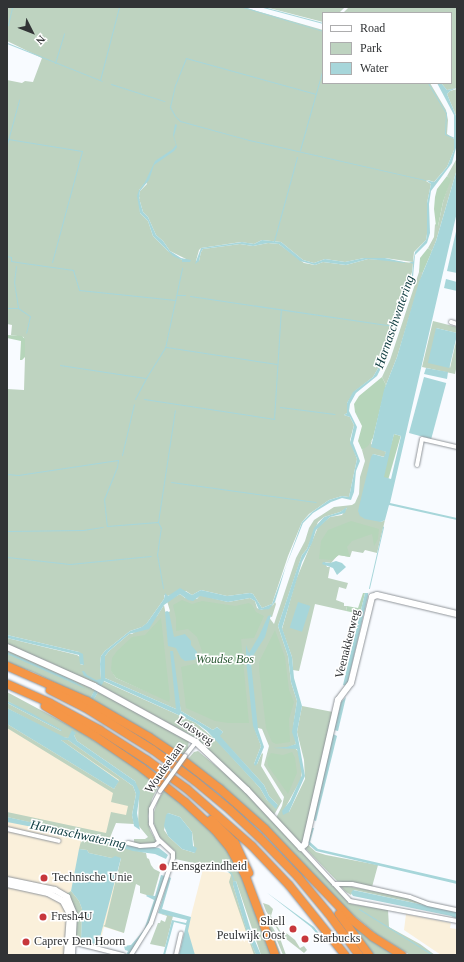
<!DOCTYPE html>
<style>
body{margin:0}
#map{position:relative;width:464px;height:962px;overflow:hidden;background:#f8fbff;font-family:Georgia,serif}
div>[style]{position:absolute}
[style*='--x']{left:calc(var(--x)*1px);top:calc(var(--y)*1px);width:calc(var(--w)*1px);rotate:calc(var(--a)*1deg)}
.industrial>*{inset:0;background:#faf0db}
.green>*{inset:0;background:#bed3c0}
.forest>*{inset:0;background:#b6d5ba;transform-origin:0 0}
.water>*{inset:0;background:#a7d6da;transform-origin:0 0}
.stream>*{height:1px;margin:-0.5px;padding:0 0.5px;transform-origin:0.5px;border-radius:0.5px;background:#a7d6da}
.roads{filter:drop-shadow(0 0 1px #90959a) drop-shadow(0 0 1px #90959a)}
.street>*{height:4px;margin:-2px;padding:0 2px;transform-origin:2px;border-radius:2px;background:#fff}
.secondary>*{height:6px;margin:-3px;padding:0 3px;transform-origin:3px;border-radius:3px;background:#fff}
.highway>*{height:8px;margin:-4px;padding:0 4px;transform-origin:4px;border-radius:4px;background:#f59647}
.bridges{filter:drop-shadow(0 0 1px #90959a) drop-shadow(0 0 1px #90959a)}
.street-bridge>*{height:4px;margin:-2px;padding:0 2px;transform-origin:2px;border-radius:2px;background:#fff}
.dots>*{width:11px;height:11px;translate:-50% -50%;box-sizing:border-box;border:2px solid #fff;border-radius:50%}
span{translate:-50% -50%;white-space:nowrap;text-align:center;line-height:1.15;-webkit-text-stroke:3px #fff;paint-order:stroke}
.street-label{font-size:12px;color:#313335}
.park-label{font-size:12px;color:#2c5a35;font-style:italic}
.poi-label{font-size:12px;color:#313335}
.left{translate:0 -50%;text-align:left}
.right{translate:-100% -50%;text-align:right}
.water-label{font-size:13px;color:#0c3a3e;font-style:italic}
.frame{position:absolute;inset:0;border:8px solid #313335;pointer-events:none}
.legend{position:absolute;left:322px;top:12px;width:130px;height:72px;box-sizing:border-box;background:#fff;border:1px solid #adadae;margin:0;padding:5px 7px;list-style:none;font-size:12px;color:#313335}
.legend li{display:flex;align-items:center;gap:8px;height:20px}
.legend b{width:20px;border:1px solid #adadae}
.north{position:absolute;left:12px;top:12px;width:40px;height:40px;-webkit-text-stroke:3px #fff;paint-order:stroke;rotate:132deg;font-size:11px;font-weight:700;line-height:16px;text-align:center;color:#313335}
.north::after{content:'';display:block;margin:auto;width:14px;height:18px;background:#313335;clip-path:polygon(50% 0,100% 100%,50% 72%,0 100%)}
</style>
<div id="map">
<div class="industrial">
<i style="clip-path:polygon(7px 707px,56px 731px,129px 781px,129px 823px,115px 821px,109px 842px,124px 933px,104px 927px,98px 951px,80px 946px,65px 947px,64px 955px,7px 955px)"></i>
<i style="clip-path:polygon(203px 869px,230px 873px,258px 955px,181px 955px)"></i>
<i style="clip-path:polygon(406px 914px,451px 923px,450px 928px,457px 929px,457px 955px,441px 955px,404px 930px)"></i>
</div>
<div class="green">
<i style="clip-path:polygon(evenodd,7px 7px,243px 7px,323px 30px,323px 83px,430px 83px,446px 110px,448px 120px,447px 134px,454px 139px,454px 150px,447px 167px,434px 182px,428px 180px,426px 181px,431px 184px,427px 203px,427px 234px,426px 240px,414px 252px,413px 262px,385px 258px,364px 258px,345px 262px,325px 259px,314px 263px,303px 260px,281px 242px,262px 240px,254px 244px,241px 242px,201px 248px,199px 250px,196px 261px,199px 261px,201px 252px,203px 249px,240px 244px,253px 246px,268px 243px,279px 244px,304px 263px,315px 265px,323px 262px,346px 265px,368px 259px,386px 260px,413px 263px,412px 272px,384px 358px,373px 377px,355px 391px,347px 403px,347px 413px,344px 415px,350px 417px,354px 425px,350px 440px,357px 459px,349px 497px,342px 496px,329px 500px,309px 514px,302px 522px,288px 556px,272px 604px,262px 608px,253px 594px,250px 593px,227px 596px,201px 590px,192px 595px,186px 591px,167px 596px,164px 595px,164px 599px,147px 623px,142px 627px,130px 631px,105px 651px,101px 656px,100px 664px,101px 679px,97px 685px,49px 662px,7px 646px,7px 638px,77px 655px,80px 657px,80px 664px,83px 665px,79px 652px,7px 635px,7px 389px,24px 390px,25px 357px,24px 337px,11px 335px,12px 325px,7px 324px,7px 80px,22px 83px,25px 81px,33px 82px,42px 58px,7px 41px,7px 7px,146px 182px,147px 184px,140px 191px,139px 198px,143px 212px,148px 217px,156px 235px,163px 241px,170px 251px,186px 259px,182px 260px,168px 251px,153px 236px,148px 221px,140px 213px,139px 190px,146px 182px)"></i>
<i style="clip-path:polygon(265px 7px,345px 7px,339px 13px,323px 13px,323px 22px)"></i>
<i style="clip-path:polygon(349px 7px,457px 7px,457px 88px,447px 90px,441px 83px,451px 83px,451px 13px,343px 13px)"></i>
<i style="clip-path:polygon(457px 89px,457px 118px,447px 94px,450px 91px)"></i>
<i style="clip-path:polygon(457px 158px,457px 169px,436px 241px,432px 251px,428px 248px,434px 237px,435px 224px,438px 226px,443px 202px,450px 179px,447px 176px)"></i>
<i style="clip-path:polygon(419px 272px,423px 272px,397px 357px,386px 385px,382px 377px,390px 360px)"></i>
<i style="clip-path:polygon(433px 321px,457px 327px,457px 333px,436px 328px,450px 368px,457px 337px,457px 364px,455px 374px,422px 367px)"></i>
<i style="clip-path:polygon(evenodd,372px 440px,371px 444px,386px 452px,385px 457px,373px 454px,360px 508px,381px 522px,385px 520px,377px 553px,365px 550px,363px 553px,352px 551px,350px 557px,338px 555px,331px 563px,325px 562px,327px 567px,330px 567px,328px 578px,348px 583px,346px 589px,339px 587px,336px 600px,344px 603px,344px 606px,347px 606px,346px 611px,315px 604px,299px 671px,293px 670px,292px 657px,282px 629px,296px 580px,318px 527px,330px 517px,342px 515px,347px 508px,340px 512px,324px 517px,318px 522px,307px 549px,302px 555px,278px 626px,288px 656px,291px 682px,297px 701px,293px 728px,296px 744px,289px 747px,295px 748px,298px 751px,302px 771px,301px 779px,284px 810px,289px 812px,305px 779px,304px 760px,297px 732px,302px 706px,333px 712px,303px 840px,300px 843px,276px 818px,282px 806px,284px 797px,264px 765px,269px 746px,262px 729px,254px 727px,261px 746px,254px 764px,257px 764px,262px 753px,263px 754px,261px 766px,282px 801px,274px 815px,204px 745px,188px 734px,101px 686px,103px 681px,196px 723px,218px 742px,260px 788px,267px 800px,278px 805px,269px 796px,264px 785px,255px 775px,219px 736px,223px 732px,217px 727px,213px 730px,181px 711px,179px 701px,176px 709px,105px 678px,105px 656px,109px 651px,129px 634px,132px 634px,157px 616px,164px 605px,166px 615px,170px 611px,167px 601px,180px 594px,185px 598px,197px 599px,200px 595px,228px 602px,250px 598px,255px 601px,257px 608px,261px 610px,273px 605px,275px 602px,276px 604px,272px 617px,268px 616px,274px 624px,296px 558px,305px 541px,309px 528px,314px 520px,334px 507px,352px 505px,355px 503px,359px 494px,360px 477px,365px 461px,362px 450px,372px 440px,111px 670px,169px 701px,116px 678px,111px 670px)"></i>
<i style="clip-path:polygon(7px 649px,95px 690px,90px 699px,93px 700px,98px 692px,189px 740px,188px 749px,182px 756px,152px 735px,82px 696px,33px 672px,7px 663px)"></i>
<i style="clip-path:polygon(7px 692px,76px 729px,125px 760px,159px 785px,152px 799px,148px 816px,150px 830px,157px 843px,141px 845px,134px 843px,134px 839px,145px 839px,148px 837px,138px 825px,139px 797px,135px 781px,77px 741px,74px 735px,68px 738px,61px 737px,7px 708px,7px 703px,61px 731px,61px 730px,7px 701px)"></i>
<i style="clip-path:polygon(7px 724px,114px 789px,119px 780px,61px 740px,68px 740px,130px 784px,133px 786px,136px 794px,132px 815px,134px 824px,116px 823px,109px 840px,7px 817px,7px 812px,106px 833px,111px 812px,126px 815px,128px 806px,111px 802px,113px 793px,7px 728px)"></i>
<i style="clip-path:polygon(198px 751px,246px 791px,259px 807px,348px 901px,352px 904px,388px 910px,389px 927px,420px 944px,435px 955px,410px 955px,376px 934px,347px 910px,231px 795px,188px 759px,194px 752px)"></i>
<i style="clip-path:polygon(evenodd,166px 788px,230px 849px,274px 955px,261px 955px,236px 881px,233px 882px,233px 885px,248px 935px,256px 955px,254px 955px,229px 882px,231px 875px,227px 870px,175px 859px,175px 851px,157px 835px,154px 823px,154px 812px,158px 800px,166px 788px,168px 813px,180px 817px,192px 832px,195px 853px,182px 849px,169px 837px,164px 830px,168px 813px)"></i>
<i style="clip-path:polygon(82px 837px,146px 853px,147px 858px,149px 859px,151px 865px,154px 869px,160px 872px,153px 897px,140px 893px,140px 886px,136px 884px,124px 933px,103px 926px,105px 925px,121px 858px,112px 858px,89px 853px,87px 850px,79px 849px)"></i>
<i style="clip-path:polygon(307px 844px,316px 852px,326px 855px,378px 865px,372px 887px,337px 881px,306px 849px)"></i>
<i style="clip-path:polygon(342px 885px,399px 896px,413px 899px,424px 905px,354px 890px,351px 895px,346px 892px,341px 887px)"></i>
<i style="clip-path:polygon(71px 891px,79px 901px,82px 909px,81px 941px,98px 945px,99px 948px,74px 942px,65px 895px)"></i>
<i style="clip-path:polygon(255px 899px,281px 941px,286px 955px,283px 955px,274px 933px,273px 935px,281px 955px,277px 955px)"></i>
<i style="clip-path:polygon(263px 903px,269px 905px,273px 909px,271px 916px,282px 934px,285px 932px,295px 940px,300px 948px,304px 946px,307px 950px,304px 953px,281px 935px,266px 911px)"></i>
<i style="clip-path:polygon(158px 913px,173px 916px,165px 947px,150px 944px,158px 923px,160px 923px,161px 920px,165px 922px,167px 916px)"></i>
<i style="clip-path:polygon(341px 914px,399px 955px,371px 955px)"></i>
</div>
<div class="forest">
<i style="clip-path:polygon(447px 176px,451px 179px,443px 202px,438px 226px,436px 226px,434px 209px,435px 197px,437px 189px)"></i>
<i style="clip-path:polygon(428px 248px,432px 251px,423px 272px,419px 272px,420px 258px)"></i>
<i style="clip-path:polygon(7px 335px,22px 336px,25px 339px,25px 357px,22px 360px,20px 360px,21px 341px,7px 338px)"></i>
<i style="clip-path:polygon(382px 377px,386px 385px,373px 438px,368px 446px,362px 450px,358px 441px,362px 426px,355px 412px,354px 404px,359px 396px)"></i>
<i style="left:394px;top:434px;width:7px;height:45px;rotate:16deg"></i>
<i style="clip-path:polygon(351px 521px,379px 529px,378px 539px,374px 546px,372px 534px,352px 541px,347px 547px,350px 557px,339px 555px,332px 560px,319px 559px,321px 541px,328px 530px)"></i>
<i style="clip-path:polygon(363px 593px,365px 593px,360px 614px,346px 611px,347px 606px,358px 608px)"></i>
<i style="clip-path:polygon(182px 600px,192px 604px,202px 601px,235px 606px,249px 603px,252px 605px,256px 612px,264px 616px,254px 638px,241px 639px,249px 723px,228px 723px,215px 721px,186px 708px,181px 667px,198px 663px,202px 658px,202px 651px,197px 637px,188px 629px,176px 631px,176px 618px,173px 605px)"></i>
<i style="clip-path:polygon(161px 618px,170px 698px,169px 702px,116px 678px,111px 671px,112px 658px,117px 651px,132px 637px,145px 635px)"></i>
<i style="clip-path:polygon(275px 630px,285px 657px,289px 690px,294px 702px,289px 719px,290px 742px,276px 744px,272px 742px,266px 728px,259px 669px,259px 662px)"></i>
<i style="clip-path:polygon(292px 752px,295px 758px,297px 773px,288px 794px,268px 766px,267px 759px,271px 753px,283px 755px)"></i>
</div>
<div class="water">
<i style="clip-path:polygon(437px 83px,441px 83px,447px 90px,457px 88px,450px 91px,447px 94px,457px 118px,456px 148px,452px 163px,431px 191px,429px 204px,430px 233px,427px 243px,415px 255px,413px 277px,384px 362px,377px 376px,356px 393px,350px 404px,349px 411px,357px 427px,353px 443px,360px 461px,356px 471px,354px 492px,351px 500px,342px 498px,331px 502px,313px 513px,303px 523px,286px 566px,275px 602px,269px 609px,259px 610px,255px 601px,250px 598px,228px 602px,200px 596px,193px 601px,188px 600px,180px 594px,164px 605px,149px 629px,129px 634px,109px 651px,105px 656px,105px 678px,176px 709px,170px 651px,173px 651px,181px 711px,213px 730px,217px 727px,223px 732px,220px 736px,264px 785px,269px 796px,278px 805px,276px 809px,267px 800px,260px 788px,207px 731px,196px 723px,104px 681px,93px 701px,90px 699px,98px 683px,84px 676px,82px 671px,84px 671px,87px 675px,96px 680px,101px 679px,100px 664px,101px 656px,105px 651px,130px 631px,142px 627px,147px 623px,164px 599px,165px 593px,168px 596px,180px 588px,192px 595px,201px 590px,227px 596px,250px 593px,253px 594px,262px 608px,272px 604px,302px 522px,312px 512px,329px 500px,342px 496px,349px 497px,357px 459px,350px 443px,354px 425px,350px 417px,344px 415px,347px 413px,347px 403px,353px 392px,373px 377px,384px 358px,412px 275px,413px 264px,409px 262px,413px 262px,415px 252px,426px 240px,427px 234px,427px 203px,431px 184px,426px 180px,434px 182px,436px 180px,447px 167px,454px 150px,454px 115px)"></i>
<i style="clip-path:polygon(175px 124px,177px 125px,174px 136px,177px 147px,174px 151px,154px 165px,149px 180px,140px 191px,139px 198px,143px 212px,148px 217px,156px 235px,163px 241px,170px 251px,181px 258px,191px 260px,190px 262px,182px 262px,182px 260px,173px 256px,153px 236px,148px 221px,140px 213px,137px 196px,139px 190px,145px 182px,155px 161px,173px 149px,176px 145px,173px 135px)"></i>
<i style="clip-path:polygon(evenodd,457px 169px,457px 212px,390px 503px,457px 518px,457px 520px,389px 505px,385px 520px,381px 522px,365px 519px,360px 516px,358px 511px,371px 457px,373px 454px,384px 457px,386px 452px,371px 447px,384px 390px,397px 357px,419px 282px,436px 241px,457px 169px,394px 434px,401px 436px,391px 479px,384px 477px,394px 434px)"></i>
<i style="clip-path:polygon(457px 227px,457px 273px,447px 271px)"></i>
<i style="clip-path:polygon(262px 240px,281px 242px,303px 260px,314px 263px,325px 259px,345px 262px,364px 258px,385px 258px,408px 263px,368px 259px,346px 265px,323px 262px,315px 265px,300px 261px,279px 244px,268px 243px,253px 246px,240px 244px,203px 249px,201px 252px,199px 261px,195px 264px,201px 248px,242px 242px,254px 244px)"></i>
<i style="clip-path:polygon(446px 279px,457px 282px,457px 291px,444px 288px)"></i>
<i style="left:436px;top:328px;width:22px;height:36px;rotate:13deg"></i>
<i style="clip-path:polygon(426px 368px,448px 372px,447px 379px,424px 374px)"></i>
<i style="left:424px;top:377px;width:23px;height:58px;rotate:15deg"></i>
<i style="clip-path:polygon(347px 507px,345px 513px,330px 517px,316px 530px,312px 543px,302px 562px,282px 628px,292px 657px,294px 678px,302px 706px,297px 732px,305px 776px,289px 812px,283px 815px,282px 811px,290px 801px,302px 775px,297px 749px,273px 748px,287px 747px,296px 744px,292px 732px,297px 701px,291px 682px,288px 656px,278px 626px,298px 566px,302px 555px,307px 549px,314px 528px,324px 517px,340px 512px)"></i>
<i style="clip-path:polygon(336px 561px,342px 563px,346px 567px,337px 575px,333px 568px,322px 564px,323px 562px,330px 563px)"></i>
<i style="clip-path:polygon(365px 593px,368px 593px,368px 596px,347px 686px,343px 685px)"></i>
<i style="left:298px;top:602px;width:13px;height:27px;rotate:18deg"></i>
<i style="clip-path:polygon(167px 611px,169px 612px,174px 637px,185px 634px,191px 641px,191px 645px,197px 652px,197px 657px,194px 660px,185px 661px,181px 658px,176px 648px,168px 646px,165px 612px)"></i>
<i style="clip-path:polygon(271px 615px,265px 637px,251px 659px,251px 663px,258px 729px,264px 747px,257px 764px,255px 766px,254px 764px,261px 746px,253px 726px,246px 660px,246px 645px,249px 653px,259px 636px,268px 616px)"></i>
<i style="clip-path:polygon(7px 635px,79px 652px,83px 654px,84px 665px,80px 664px,79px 655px,7px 638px)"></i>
<i style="clip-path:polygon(7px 652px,72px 680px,86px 689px,7px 654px)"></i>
<i style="clip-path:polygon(346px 697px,338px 731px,334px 730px,341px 702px)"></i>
<i style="clip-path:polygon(7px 701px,24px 709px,62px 730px,61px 731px,7px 703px)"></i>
<i style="clip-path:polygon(7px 708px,64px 737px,68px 738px,72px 730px,76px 733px,74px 735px,77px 741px,135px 781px,140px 792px,137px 813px,140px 830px,134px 826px,132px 815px,136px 794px,133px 786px,68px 740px,61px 740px,119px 781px,114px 789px,7px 724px)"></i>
<i style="clip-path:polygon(333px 734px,337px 736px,316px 821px,313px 820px)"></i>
<i style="clip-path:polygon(168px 813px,180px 817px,192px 832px,193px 846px,197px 848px,195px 853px,182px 849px,168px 836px,164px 826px,166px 815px)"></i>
<i style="clip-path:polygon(7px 817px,99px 837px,117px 842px,159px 848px,168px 855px,166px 859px,155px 854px,133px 851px,89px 838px,7px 822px)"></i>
<i style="clip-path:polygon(312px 828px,314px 828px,310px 842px,318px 849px,457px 881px,457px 884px,316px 851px,308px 844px)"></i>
<i style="clip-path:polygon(79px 849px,87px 850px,89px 853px,112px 858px,115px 856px,121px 858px,98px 945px,81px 941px,82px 909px,79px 901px,71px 891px)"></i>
<i style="clip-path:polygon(161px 875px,165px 876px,152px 919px,130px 954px,126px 955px,128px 951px,125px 950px,124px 946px,131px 945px,144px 930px,154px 900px,146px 896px,147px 895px,155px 896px)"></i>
<i style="clip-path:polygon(169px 877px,171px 878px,162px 909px,191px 917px,188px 931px,195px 955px,179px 955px,186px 925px,174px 922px,165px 955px,163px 955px,172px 920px,186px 923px,187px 920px,158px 913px)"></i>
<i style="clip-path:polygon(236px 881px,252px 934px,261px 955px,256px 955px,248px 936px,233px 885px,233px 882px)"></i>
<i style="clip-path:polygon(353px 890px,457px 912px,457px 919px,451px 916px,353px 896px,351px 893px)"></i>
<i style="clip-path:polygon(266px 892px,314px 927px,324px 940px,323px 941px,311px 927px)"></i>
</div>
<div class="stream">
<i style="--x:243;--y:7;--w:84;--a:16.7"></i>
<i style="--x:263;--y:7;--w:62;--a:14.9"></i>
<i style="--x:8;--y:25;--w:18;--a:-77"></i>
<i style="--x:7;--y:43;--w:102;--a:21.8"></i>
<i style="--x:55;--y:63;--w:31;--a:-73"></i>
<i style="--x:100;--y:80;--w:75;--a:-75.4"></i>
<i style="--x:428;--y:83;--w:35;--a:59"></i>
<i style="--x:446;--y:113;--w:21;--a:93"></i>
<i style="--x:445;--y:134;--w:10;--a:24"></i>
<i style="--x:111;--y:84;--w:56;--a:17.8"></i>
<i style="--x:316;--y:94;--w:135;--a:-164.5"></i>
<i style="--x:186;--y:58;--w:29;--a:112"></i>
<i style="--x:175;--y:85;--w:23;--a:103"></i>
<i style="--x:170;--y:107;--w:10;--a:61"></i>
<i style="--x:175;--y:116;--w:7;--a:45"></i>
<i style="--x:180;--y:121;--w:72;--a:15.4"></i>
<i style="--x:249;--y:140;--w:180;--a:12.8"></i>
<i style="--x:8;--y:139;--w:75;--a:9.2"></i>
<i style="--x:82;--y:151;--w:115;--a:105.1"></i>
<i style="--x:7;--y:144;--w:46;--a:-74.7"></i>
<i style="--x:300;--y:150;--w:85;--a:-74.3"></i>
<i style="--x:274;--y:241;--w:87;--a:-74.7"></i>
<i style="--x:7;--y:256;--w:4;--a:14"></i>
<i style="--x:11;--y:257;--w:4;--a:90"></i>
<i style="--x:11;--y:261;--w:6;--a:9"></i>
<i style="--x:17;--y:262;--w:57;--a:8.1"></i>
<i style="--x:73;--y:270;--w:21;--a:73"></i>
<i style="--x:79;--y:290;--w:97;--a:5.9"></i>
<i style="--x:16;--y:266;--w:16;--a:97"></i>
<i style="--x:14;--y:282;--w:26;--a:81"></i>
<i style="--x:18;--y:308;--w:14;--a:34"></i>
<i style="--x:30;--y:316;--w:17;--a:103"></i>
<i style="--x:177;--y:295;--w:8;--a:0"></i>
<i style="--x:190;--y:296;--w:206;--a:8.4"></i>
<i style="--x:7;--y:308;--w:11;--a:0"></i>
<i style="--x:166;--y:347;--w:112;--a:8.7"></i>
<i style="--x:60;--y:365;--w:86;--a:8.7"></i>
<i style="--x:135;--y:399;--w:24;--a:-62"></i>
<i style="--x:146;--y:378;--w:36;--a:-58"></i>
<i style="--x:165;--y:348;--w:82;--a:-78"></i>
<i style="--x:144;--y:399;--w:132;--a:8.7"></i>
<i style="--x:274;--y:419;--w:110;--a:-86.4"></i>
<i style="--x:280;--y:407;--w:55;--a:7.3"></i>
<i style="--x:122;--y:455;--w:52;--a:-76.8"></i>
<i style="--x:7;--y:474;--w:11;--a:5"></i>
<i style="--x:18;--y:475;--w:101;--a:-8.5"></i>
<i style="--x:118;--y:460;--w:7;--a:98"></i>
<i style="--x:117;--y:467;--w:35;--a:112"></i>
<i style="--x:104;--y:499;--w:27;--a:84"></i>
<i style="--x:107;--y:526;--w:51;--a:-4.5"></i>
<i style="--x:171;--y:482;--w:146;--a:7.9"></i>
<i style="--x:7;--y:531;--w:76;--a:-0.8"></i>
<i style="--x:83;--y:530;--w:20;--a:-9"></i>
<i style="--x:7;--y:557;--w:63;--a:6.3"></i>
<i style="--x:70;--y:564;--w:81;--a:-5.6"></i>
<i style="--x:163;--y:588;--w:34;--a:-100"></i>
<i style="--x:157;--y:555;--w:27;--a:-82"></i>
<i style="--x:161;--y:528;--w:7;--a:-117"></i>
<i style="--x:158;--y:522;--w:113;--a:-81.4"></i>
<i style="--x:369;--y:588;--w:63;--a:-77.1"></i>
<i style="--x:204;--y:867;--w:22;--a:8"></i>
<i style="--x:226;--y:870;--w:6;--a:31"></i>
<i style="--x:231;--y:873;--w:9;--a:72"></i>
<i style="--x:359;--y:909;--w:87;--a:31.9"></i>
</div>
<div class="roads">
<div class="street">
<i style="--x:451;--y:322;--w:6;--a:18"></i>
<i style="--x:417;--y:465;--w:26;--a:-79"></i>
<i style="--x:422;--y:439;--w:36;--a:13"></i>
<i style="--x:185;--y:756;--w:18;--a:-52"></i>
<i style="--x:7;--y:829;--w:53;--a:13"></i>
<i style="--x:128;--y:843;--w:12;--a:14"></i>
<i style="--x:140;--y:846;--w:15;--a:-4"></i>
<i style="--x:155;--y:845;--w:6;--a:-39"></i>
<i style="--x:301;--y:848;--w:72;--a:47.2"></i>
<i style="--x:350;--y:901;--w:109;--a:10.6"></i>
<i style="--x:334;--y:884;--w:18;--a:0"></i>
<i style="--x:352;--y:884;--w:59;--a:12.6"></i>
<i style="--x:410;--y:897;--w:19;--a:21"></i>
<i style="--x:428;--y:904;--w:30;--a:12"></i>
<i style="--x:76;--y:943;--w:49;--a:14.3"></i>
<i style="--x:131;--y:955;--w:38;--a:-58"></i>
<i style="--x:151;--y:923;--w:69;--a:-71.3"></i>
<i style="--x:173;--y:858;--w:5;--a:-90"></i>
<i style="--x:173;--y:853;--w:21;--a:-137"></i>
<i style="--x:158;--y:839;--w:17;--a:-115"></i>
<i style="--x:151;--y:824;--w:15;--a:-90"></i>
<i style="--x:151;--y:809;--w:20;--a:-63"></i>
<i style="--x:176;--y:955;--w:22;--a:-77"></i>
</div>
<div class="secondary">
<i style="--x:7;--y:647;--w:95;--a:24.1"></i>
<i style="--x:94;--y:686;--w:116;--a:28.8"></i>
<i style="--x:196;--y:742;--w:70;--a:43.3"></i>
<i style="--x:247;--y:790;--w:79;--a:47"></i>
<i style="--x:301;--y:848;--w:6;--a:-45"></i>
<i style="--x:305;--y:844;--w:148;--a:-77.1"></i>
<i style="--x:338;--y:700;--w:21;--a:-53"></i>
<i style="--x:351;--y:683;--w:89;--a:-76.3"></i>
<i style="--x:372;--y:597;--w:5;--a:-22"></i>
<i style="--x:377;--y:595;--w:82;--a:13.4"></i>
<i style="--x:7;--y:880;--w:49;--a:11.8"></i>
<i style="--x:55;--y:890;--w:14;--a:30"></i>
<i style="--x:67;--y:897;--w:18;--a:68"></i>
<i style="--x:74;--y:914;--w:41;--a:92.8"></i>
<i style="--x:7;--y:884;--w:42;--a:12.4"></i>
<i style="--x:48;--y:893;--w:17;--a:28"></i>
<i style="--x:63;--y:901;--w:15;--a:62"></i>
<i style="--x:70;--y:914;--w:41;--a:94.2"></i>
</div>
<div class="highway">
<i style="--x:7;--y:666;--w:87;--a:23.6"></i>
<i style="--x:87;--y:701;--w:72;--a:30.1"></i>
<i style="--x:149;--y:737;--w:37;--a:34"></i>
<i style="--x:180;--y:758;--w:51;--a:37.8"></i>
<i style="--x:220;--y:789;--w:60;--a:41.6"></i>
<i style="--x:265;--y:829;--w:126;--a:46.3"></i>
<i style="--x:352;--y:920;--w:27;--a:39"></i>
<i style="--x:373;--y:937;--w:34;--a:32"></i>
<i style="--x:7;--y:684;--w:47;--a:23.8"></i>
<i style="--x:50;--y:703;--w:57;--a:28.4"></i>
<i style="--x:100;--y:730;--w:56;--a:32.6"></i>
<i style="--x:147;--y:760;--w:49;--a:35.9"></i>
<i style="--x:187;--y:789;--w:86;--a:41.2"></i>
<i style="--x:252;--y:846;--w:54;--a:46.5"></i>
<i style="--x:289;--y:885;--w:90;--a:51.3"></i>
<i style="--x:50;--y:690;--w:44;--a:27.1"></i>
<i style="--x:89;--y:710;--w:75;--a:32"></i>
<i style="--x:153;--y:750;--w:52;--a:36.4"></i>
<i style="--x:195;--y:781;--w:45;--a:39.6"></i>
<i style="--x:230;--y:810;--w:40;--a:43"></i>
<i style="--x:259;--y:837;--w:56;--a:45.7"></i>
<i style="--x:298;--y:877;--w:47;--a:50.2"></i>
<i style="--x:328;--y:913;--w:52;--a:53.6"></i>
<i style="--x:45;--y:706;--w:58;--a:31"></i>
<i style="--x:95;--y:736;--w:57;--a:34.2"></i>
<i style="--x:142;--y:768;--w:55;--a:38.3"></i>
<i style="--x:185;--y:802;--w:41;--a:43"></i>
<i style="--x:215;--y:830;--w:23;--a:50"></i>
<i style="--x:230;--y:848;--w:31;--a:61"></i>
<i style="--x:245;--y:875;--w:85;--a:69.4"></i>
<i style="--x:211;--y:820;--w:33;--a:44"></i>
<i style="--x:235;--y:843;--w:33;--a:65"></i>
<i style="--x:339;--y:914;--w:51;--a:53.8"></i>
</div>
</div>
<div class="bridges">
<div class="street-bridge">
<i style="--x:160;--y:791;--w:43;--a:-54.5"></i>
</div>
</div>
<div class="dots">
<i style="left:163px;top:867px;background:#c7373c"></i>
<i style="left:44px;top:878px;background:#c7373c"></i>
<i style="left:43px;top:917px;background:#c7373c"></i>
<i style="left:293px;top:929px;background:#c7373c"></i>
<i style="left:305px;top:939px;background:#c7373c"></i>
<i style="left:26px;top:942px;background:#c7373c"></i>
</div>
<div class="street-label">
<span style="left:348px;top:644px;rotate:-76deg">Veenakkerweg</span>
<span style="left:195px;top:731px;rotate:34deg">Lotsweg</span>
<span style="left:165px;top:768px;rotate:-55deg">Woudselaan</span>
</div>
<div class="park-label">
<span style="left:225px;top:660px">Woudse Bos</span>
</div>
<div class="poi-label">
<span class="left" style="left:171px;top:867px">Eensgezindheid</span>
<span class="left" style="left:52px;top:878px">Technische Unie</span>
<span class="left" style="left:51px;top:917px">Fresh4U</span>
<span class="right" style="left:285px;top:929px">Shell<br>Peulwijk Oost</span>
<span class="left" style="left:313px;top:939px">Starbucks</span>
<span class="left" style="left:34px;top:942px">Caprev Den Hoorn</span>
</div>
<div class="water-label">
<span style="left:395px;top:322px;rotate:-71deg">Harnaschwatering</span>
<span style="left:78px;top:835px;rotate:12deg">Harnaschwatering</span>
</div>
<div class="frame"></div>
<ul class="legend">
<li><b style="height:5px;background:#fff"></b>Road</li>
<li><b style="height:11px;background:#bed3c0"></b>Park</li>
<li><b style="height:11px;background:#a7d6da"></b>Water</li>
</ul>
<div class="north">N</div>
</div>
